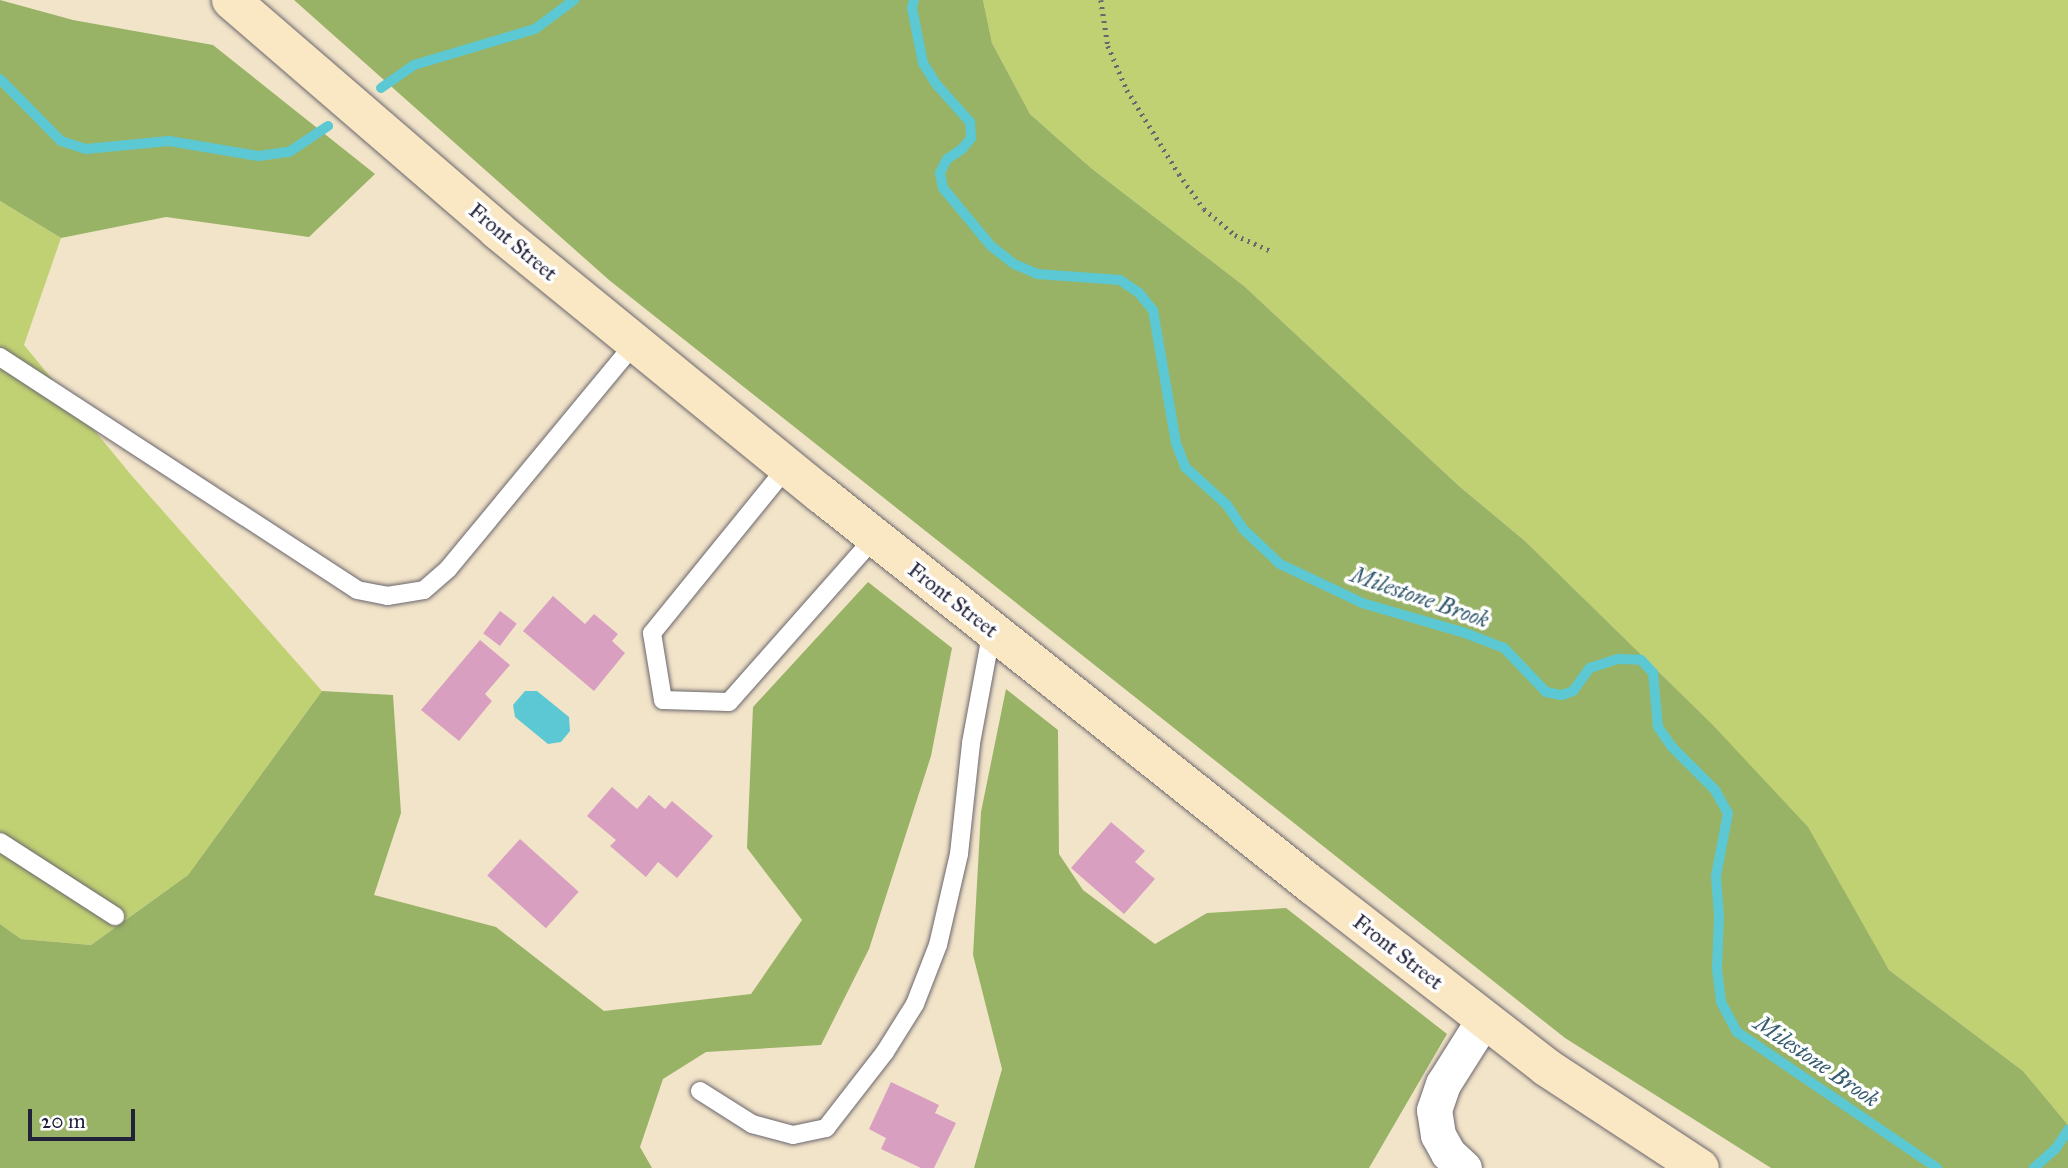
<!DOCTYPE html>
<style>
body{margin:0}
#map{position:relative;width:2068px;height:1168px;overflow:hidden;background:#f2e4c9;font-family:"IM FELL Great Primer",serif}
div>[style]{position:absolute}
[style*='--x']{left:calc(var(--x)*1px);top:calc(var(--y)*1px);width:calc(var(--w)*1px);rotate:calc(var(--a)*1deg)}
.green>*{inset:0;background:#c0d174}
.forest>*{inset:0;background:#98b366}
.water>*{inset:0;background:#5cc8d3}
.stream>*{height:10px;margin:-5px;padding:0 5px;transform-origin:5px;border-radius:5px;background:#5cc8d3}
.building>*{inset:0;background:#d99fc1;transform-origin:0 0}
.path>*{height:4.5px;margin-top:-2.25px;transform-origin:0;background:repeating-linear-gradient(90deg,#6b666d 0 2px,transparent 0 7px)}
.roads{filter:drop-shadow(0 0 2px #6b666d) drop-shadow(0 0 2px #6b666d)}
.lane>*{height:18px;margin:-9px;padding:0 9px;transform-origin:9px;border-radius:9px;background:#fff}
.street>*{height:35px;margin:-17.5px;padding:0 17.5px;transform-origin:17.5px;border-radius:17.5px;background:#fff}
.secondary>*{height:38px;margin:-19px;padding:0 19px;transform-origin:19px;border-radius:19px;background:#fae7c3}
span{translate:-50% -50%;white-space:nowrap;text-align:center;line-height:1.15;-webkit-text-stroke:7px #fff;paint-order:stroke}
.street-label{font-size:21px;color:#22223b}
.water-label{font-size:23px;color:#365c70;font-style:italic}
.scale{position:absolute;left:28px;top:1109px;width:107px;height:32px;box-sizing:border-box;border:4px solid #22223b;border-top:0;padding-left:9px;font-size:21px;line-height:24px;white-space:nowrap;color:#22223b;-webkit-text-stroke:5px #fff;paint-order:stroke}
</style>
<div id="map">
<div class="green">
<i style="clip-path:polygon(983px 0,2068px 0,2068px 1125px,2023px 1071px,1889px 970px,1857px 917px,1710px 722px,1525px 541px,1459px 486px,1244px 286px,1091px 168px,1030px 114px,992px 43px)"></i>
<i style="clip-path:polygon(0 201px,61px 238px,24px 345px,132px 476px,322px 691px,188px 875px,91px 945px,21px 939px,0 924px)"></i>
</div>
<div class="forest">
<i style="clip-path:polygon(0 0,73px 20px,213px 45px,375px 174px,309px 237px,166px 217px,61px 238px,0 201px)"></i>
<i style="clip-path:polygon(294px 0,983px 0,992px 43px,1030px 114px,1091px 168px,1244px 286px,1459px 486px,1525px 541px,1710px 722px,1808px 827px,1889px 970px,2023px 1071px,2068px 1125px,2068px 1168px,1771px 1168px,1565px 1038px,609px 280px)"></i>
<i style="clip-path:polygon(868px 582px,952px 648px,931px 756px,869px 949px,821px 1045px,706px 1052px,663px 1079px,640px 1147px,652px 1168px,0 1168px,0 924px,21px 939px,91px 945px,188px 875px,322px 691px,393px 695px,401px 813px,374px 895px,496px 927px,604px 1011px,751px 994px,802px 920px,747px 848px,753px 707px)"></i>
<i style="clip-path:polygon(1006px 689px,1058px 730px,1059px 854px,1083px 890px,1155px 944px,1207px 913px,1286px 908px,1447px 1034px,1369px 1168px,974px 1168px,1002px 1069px,973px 955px,981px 812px)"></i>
</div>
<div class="water">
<i style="clip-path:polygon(525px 691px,537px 691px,569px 717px,570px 731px,561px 742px,548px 744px,515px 717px,513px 705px)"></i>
</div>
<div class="stream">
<i style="--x:914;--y:0;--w:8;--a:104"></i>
<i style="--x:912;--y:8;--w:56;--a:78.7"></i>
<i style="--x:923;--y:63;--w:26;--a:58"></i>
<i style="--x:937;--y:85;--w:50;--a:48.3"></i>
<i style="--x:970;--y:122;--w:16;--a:86"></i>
<i style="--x:971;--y:138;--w:14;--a:129"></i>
<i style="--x:962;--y:149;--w:18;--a:146"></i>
<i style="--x:947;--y:159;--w:16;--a:117"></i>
<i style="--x:940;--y:173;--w:15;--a:79"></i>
<i style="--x:943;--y:188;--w:75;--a:50.4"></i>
<i style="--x:991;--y:246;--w:29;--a:38"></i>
<i style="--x:1014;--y:264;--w:25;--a:23"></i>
<i style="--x:1037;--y:274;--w:83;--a:4.1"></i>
<i style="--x:1120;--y:280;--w:23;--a:34"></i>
<i style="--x:1139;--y:293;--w:22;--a:51"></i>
<i style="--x:1153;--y:310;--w:135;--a:80.2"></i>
<i style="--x:1176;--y:443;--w:26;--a:69"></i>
<i style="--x:1185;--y:467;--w:57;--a:42.1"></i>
<i style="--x:1227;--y:505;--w:29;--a:56"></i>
<i style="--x:1243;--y:529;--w:51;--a:43.4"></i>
<i style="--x:1280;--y:564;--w:91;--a:25.4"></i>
<i style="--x:1362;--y:603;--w:107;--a:16.2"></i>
<i style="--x:1465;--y:633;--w:42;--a:21"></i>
<i style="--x:1504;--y:648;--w:61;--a:46.3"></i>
<i style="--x:1546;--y:692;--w:16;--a:11"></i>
<i style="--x:1562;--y:695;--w:12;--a:-20"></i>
<i style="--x:1573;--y:691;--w:29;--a:-54"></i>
<i style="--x:1590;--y:668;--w:29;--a:-18"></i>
<i style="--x:1618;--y:659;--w:23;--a:2"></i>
<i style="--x:1641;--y:660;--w:18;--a:47"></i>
<i style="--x:1653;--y:673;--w:54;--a:84.7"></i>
<i style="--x:1658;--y:727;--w:24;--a:55"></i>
<i style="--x:1672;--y:747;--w:61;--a:45"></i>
<i style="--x:1715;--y:790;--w:26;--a:61"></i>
<i style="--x:1728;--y:813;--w:64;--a:100.8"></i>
<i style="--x:1716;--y:876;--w:40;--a:85.7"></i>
<i style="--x:1719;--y:916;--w:53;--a:92.2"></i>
<i style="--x:1717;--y:969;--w:33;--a:83"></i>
<i style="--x:1721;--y:1002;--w:34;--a:62"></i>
<i style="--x:1737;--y:1032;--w:242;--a:34.2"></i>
<i style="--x:0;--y:79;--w:87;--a:45.5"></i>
<i style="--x:61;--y:141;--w:26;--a:18"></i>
<i style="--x:86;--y:149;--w:83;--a:-5.5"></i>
<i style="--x:169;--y:141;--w:91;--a:9.5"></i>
<i style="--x:259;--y:156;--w:30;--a:-8"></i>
<i style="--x:289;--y:152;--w:47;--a:-33.7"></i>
<i style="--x:381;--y:88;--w:40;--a:-34.9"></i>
<i style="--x:414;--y:65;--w:126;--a:-16.6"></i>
<i style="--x:535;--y:29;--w:49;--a:-36.6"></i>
<i style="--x:2034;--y:1168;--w:30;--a:-42"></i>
<i style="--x:2056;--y:1148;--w:22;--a:-56"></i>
</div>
<div class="building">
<i style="clip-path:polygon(553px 596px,585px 624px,594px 614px,618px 634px,612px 641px,625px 653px,594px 691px,523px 631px)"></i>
<i style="left:500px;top:611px;width:21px;height:28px;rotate:37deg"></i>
<i style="clip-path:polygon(480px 640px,510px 665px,485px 694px,492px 701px,459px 741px,421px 710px)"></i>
<i style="clip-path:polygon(612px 787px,637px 809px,649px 795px,665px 809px,672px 801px,713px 836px,677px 878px,658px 862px,646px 877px,610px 846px,616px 840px,587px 816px)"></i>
<i style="clip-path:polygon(1111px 822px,1145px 851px,1135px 862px,1155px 879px,1124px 914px,1071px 868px)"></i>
<i style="left:520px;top:839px;width:79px;height:49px;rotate:42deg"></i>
<i style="clip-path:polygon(891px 1082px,939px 1105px,935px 1113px,956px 1123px,934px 1168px,921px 1168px,881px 1149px,886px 1138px,869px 1129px)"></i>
</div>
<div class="path">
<i style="--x:1101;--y:0;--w:47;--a:81.3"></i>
<i style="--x:1108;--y:46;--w:48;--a:66.6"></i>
<i style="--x:1127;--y:90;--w:99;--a:58.2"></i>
<i style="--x:1179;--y:174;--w:43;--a:54.5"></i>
<i style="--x:1204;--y:209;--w:40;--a:40"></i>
<i style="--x:1235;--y:235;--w:39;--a:24"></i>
</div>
<div class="roads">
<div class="lane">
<i style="--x:0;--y:357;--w:426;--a:33.1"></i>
<i style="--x:357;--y:590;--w:31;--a:11"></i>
<i style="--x:387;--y:596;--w:37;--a:-9"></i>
<i style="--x:424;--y:590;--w:32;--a:-41"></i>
<i style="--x:448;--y:569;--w:293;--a:-50.4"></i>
<i style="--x:787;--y:467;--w:214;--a:129.1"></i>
<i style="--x:652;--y:633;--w:68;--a:80.7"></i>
<i style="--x:663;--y:700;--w:66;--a:1.7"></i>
<i style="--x:729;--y:702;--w:220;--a:-48.5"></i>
<i style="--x:0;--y:842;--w:137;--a:32.8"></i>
<i style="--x:700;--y:1091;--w:62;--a:32.4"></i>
<i style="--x:752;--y:1124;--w:42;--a:15"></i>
<i style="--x:793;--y:1135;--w:34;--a:-12"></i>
<i style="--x:826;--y:1128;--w:96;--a:-52.2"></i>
<i style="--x:885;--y:1052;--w:57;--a:-58"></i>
<i style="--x:915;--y:1004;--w:63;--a:-68.7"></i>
<i style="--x:938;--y:945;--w:93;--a:-77"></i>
<i style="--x:959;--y:854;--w:112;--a:-83.8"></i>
<i style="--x:971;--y:743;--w:115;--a:-79.5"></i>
</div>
<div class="street">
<i style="--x:1464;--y:1168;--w:22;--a:-137"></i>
<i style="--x:1448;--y:1153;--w:21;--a:-119"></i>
<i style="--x:1438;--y:1135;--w:25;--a:-99"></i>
<i style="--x:1434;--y:1110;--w:28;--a:-71"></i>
<i style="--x:1443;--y:1084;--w:77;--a:-57.8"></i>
</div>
<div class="secondary">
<i style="--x:231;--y:0;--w:352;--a:40.8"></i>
<i style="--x:497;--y:230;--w:418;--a:39.2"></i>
<i style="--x:821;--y:494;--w:629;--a:38.55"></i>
<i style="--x:1313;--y:886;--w:295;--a:37.8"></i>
<i style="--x:1546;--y:1067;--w:184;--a:33.3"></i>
</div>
</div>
<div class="street-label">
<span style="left:513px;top:242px;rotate:40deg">Front Street</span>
<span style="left:953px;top:600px;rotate:38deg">Front Street</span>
<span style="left:1398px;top:952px;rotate:38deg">Front Street</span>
</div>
<div class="water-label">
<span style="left:1420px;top:597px;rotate:19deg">Milestone Brook</span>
<span style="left:1817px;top:1061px;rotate:34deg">Milestone Brook</span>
</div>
<div class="scale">20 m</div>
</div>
